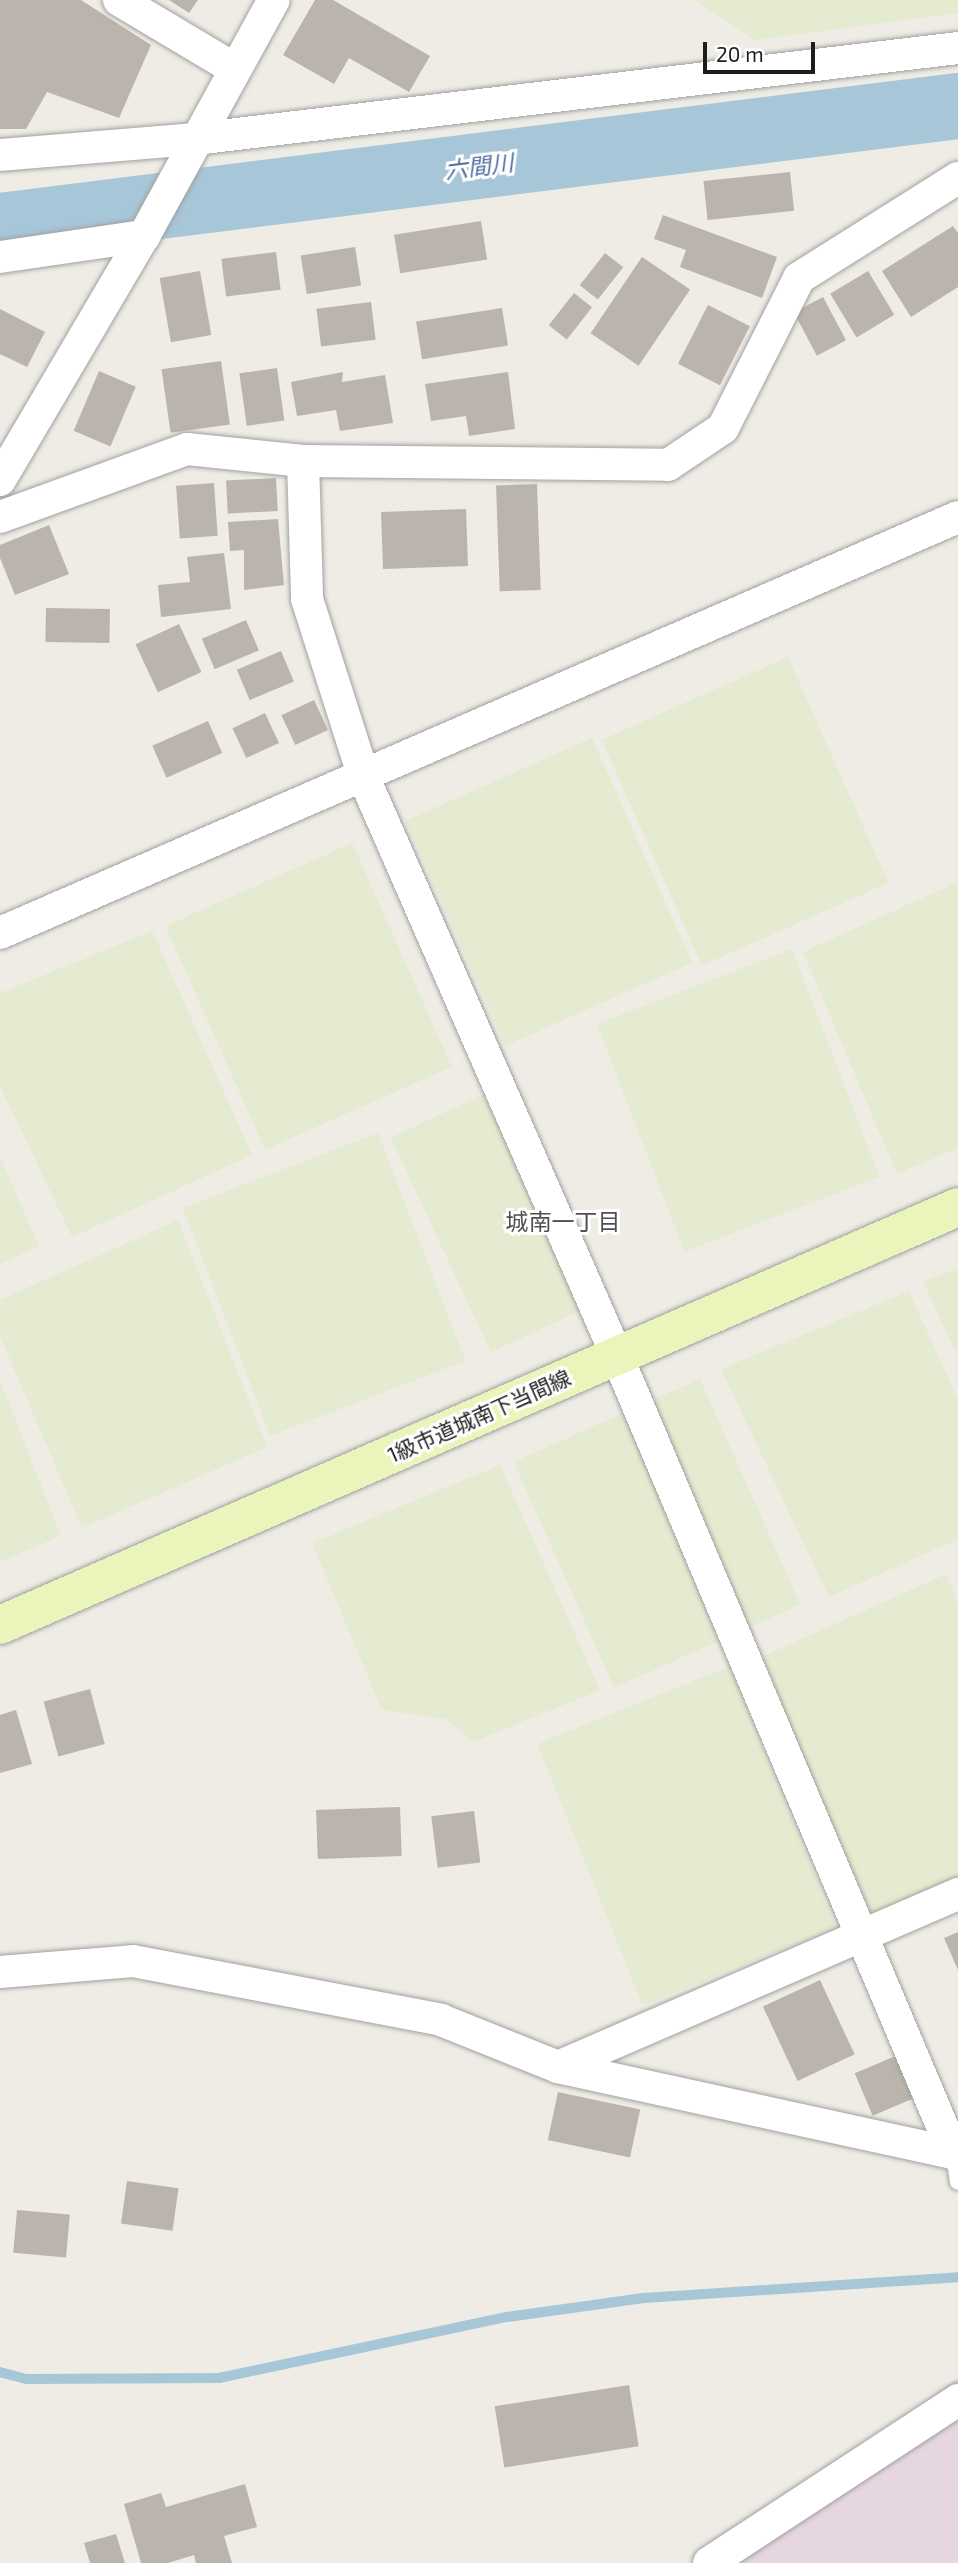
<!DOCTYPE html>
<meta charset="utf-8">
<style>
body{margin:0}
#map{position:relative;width:958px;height:2563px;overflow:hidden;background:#eeece4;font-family:"Exo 2","Noto Sans JP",sans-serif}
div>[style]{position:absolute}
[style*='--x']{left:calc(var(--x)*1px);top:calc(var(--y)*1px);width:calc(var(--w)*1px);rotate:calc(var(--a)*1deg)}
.industrial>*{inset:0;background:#e6d6e1}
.farmland>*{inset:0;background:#e5ebd0;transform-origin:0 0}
.stream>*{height:10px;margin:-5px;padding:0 5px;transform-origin:5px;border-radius:5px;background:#a7c6d8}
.river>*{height:66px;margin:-33px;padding:0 33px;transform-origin:33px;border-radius:33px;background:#a7c6d8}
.building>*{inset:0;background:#bab4ad;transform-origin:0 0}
.roads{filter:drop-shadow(0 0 2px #a1a1a1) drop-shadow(0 0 2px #a1a1a1)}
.lane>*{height:16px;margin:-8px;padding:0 8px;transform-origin:8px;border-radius:8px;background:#fff}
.street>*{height:32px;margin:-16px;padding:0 16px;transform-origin:16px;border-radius:16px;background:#fff}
.secondary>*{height:38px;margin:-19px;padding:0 19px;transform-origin:19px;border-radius:19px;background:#e9f5bb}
span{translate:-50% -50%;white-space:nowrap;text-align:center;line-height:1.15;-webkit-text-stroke:6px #fff;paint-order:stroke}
.street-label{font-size:21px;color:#1d1d1d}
.water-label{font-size:23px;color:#506ea6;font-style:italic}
.neighbourhood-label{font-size:23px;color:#505050}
.scale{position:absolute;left:703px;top:42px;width:112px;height:32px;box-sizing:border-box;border:4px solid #1d1d1d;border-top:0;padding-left:9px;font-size:21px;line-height:24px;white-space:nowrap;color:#1d1d1d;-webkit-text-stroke:5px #fff;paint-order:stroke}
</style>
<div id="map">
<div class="industrial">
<i style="clip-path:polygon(958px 2378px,958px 2563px,704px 2563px)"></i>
</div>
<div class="farmland">
<i style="clip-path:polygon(694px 0,958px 0,958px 13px,755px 40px)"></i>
<i style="left:788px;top:657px;width:247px;height:204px;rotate:66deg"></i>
<i style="left:592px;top:738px;width:246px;height:204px;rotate:66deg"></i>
<i style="left:352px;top:843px;width:245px;height:204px;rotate:66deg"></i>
<i style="clip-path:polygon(958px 882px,958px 1148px,897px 1174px,803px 952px)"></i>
<i style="clip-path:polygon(152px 931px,252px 1155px,72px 1237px,0 1086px,0 993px)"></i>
<i style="left:792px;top:949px;width:244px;height:209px;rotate:69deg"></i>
<i style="left:495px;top:1089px;width:237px;height:115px;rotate:65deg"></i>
<i style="left:378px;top:1133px;width:244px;height:209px;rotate:69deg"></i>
<i style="clip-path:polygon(0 1157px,39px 1246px,0 1264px)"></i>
<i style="clip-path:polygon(178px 1220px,267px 1447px,82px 1528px,0 1336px,0 1300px)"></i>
<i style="clip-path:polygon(958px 1268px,958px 1357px,923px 1282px)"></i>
<i style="clip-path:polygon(909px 1291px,958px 1400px,958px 1539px,829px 1597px,721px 1369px)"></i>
<i style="left:700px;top:1379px;width:247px;height:204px;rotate:66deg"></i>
<i style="clip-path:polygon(0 1380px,61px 1536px,0 1562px)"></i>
<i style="clip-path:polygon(500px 1465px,600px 1690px,473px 1742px,446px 1719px,382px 1710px,312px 1543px)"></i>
<i style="clip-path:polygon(946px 1574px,958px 1604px,958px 1878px,868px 1918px,755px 1660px)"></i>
<i style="left:730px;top:1666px;width:282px;height:208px;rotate:68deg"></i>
</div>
<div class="stream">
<i style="--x:0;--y:2372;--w:27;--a:15"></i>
<i style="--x:26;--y:2379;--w:193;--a:-0.3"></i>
<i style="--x:219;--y:2378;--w:294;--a:-12"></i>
<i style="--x:507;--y:2317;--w:138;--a:-7.9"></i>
<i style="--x:644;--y:2298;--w:315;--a:-3.8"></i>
</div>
<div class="river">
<i style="--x:0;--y:226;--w:965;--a:-7.14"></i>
</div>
<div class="building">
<i style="clip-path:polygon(0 0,81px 0,151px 45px,119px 118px,47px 92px,26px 129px,0 129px)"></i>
<i style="clip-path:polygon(169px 0,198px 0,189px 13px)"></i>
<i style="clip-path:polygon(315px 0,333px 0,430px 56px,409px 92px,349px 58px,334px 84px,283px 55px)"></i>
<i style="left:790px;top:172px;width:39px;height:87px;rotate:84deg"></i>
<i style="clip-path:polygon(663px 215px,777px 257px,762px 298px,680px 267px,686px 250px,654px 239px)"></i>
<i style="left:481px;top:221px;width:39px;height:88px;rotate:81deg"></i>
<i style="clip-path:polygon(953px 226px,958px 233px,958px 287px,911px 317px,882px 271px)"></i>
<i style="left:355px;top:247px;width:39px;height:55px;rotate:81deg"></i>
<i style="left:276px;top:252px;width:38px;height:55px;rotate:83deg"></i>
<i style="left:605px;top:253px;width:23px;height:41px;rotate:38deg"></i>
<i style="left:642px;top:257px;width:58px;height:92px;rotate:34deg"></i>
<i style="left:200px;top:271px;width:65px;height:41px;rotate:80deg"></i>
<i style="left:868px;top:271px;width:51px;height:44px;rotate:59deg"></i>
<i style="left:574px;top:293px;width:23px;height:41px;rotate:38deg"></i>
<i style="left:823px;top:297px;width:49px;height:33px;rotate:62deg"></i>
<i style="left:371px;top:302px;width:38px;height:55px;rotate:83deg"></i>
<i style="left:708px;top:305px;width:47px;height:66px;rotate:27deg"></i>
<i style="left:502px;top:308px;width:38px;height:87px;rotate:81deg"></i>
<i style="clip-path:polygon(0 309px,45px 332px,27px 367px,0 354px)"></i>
<i style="left:221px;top:361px;width:64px;height:60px;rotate:82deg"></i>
<i style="left:277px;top:368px;width:53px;height:38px;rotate:82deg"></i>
<i style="left:99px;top:371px;width:40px;height:65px;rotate:23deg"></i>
<i style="clip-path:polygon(343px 372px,342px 382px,385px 375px,393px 423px,340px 431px,336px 410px,297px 416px,291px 382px)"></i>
<i style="clip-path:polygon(508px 372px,515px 429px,469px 436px,466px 416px,431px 421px,425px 384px)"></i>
<i style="left:276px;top:478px;width:33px;height:50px;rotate:87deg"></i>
<i style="left:214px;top:483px;width:53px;height:38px;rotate:86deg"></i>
<i style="left:537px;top:484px;width:106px;height:41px;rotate:88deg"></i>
<i style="left:466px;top:509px;width:57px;height:85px;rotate:88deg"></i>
<i style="clip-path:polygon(278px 519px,284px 585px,244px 590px,244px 550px,230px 551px,228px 522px)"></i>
<i style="clip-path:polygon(49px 525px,69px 574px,15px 595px,0 558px,0 545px)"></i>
<i style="clip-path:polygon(224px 553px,231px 609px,161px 617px,158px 585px,190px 582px,187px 557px)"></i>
<i style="left:46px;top:608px;width:64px;height:34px;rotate:1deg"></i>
<i style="left:246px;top:620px;width:33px;height:48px;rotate:67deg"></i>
<i style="left:179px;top:624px;width:53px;height:48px;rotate:65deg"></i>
<i style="left:281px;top:651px;width:33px;height:48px;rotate:67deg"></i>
<i style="left:314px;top:700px;width:33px;height:36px;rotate:65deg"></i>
<i style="left:265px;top:713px;width:33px;height:36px;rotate:65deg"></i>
<i style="left:208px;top:721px;width:35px;height:61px;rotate:66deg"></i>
<i style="left:90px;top:1689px;width:57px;height:48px;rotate:75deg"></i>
<i style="clip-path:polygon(16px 1710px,32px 1764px,0 1773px,0 1715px)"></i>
<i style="left:400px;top:1807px;width:49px;height:84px;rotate:88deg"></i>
<i style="left:474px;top:1811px;width:52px;height:43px;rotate:83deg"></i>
<i style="clip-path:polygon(958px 1932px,958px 1970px,944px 1938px)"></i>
<i style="left:820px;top:1980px;width:82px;height:63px;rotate:65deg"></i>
<i style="left:898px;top:2055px;width:46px;height:47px;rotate:67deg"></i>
<i style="left:558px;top:2092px;width:84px;height:49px;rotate:12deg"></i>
<i style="left:127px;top:2181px;width:52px;height:43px;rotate:8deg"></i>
<i style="left:17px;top:2210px;width:53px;height:43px;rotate:5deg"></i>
<i style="left:629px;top:2385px;width:62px;height:136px;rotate:81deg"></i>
<i style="clip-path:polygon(245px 2484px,257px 2527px,224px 2536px,232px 2563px,196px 2563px,194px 2555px,168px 2563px,141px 2563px,124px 2504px,161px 2493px,166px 2507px)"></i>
<i style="clip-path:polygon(116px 2534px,125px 2563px,90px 2563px,84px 2543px)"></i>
</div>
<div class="roads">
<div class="lane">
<i style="--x:954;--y:2154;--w:28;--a:82"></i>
</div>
<div class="street">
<i style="--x:119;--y:0;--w:133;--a:30.8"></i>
<i style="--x:0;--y:155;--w:196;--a:-4.7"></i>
<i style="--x:195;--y:139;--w:768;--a:-6.8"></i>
<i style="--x:0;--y:257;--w:146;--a:-8.3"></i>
<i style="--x:303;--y:461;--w:138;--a:88.3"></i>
<i style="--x:307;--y:599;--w:188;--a:72.3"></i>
<i style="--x:364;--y:778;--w:631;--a:66.36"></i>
<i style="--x:617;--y:1356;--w:866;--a:67.11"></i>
<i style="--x:0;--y:480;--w:283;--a:-59.5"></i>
<i style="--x:144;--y:236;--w:269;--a:-61.2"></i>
<i style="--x:0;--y:517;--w:199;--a:-20"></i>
<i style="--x:187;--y:449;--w:117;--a:5.9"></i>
<i style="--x:303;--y:461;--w:365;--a:0.6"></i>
<i style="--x:668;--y:465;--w:66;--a:-33.9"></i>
<i style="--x:723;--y:428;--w:168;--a:-63.1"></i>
<i style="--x:799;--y:278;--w:188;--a:-32.2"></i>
<i style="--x:0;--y:933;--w:1044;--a:-23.47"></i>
<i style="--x:0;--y:1972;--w:133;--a:-4.7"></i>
<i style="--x:133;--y:1961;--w:314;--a:10.8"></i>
<i style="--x:441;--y:2020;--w:126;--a:21.9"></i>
<i style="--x:558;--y:2067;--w:409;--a:12.3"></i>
<i style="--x:558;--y:2067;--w:436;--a:-23.4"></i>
<i style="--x:709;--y:2563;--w:298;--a:-33.2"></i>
</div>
<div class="secondary">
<i style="--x:0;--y:1625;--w:1045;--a:-23.57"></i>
</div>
</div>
<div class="street-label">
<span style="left:479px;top:1416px;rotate:-24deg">1級市道城南下当間線</span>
</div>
<div class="water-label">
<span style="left:479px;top:166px;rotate:-7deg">六間川</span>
</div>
<div class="neighbourhood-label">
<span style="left:563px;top:1221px">城南一丁目</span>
</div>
<div class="scale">20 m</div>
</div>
